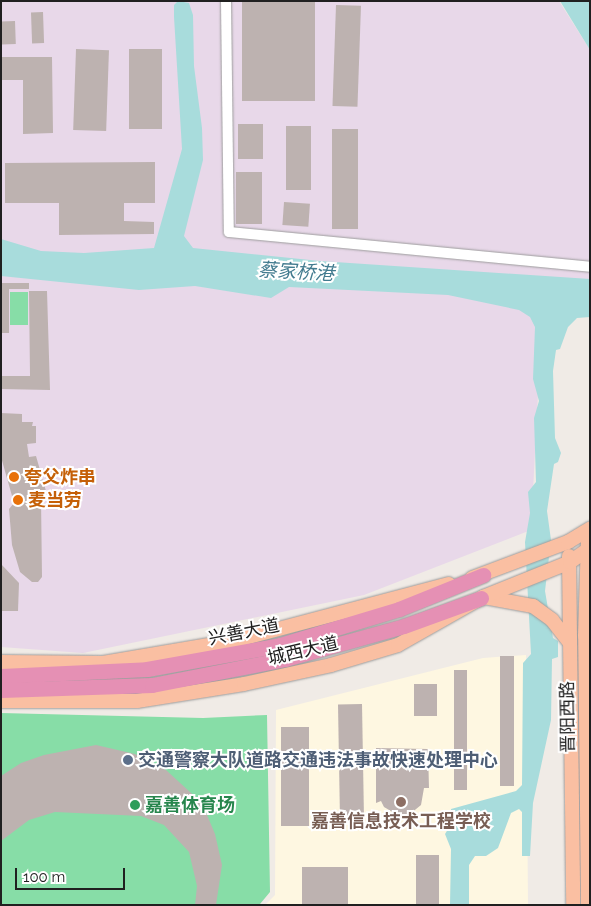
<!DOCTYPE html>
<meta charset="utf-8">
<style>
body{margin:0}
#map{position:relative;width:591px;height:906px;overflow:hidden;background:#f0ebe6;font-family:Raleway,"Noto Sans SC",sans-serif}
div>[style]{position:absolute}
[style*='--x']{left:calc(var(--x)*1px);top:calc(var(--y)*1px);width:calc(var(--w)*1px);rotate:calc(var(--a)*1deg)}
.industrial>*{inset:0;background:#e8d8e9}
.education>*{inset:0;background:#fef7e1}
.pitch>*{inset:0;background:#87dda7;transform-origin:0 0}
.water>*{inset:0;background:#a8dcdc}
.building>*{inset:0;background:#bdb2b0;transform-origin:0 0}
.roads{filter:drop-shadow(0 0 1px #9d9d9d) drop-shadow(0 0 1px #9d9d9d)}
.minor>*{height:10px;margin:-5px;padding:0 5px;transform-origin:5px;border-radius:5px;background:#fff}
.major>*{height:14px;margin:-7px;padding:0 7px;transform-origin:7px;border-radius:7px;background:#fabfa2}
.highway>*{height:15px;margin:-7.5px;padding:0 7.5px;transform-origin:7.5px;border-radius:7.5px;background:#e590b4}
.dots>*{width:14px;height:14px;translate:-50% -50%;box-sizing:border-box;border:2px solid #fff;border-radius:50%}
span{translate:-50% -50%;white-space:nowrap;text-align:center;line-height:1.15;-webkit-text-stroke:4px #fff;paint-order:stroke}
.food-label{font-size:18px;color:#c56008;font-weight:700}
.left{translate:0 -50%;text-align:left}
.street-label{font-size:18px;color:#202020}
.service-label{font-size:18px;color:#4e5e75;font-weight:700}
.leisure-label{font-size:18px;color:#27864d;font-weight:700}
.education-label{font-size:18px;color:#785e54;font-weight:700}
.water-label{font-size:19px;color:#427b8f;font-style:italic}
.frame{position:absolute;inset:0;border:2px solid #202020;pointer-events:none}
.scale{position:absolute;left:15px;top:868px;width:110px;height:22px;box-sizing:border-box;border:2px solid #202020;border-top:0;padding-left:6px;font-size:15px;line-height:18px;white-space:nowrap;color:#202020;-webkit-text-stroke:4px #fff;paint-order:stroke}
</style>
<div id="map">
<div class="industrial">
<i style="clip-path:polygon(1px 1px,559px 1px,590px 50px,590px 280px,544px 278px,531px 530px,364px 595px,83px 653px,1px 647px)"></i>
</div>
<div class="education">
<i style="clip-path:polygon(526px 655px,528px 905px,265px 905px,275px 895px,276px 710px,483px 658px)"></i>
</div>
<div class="pitch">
<i style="left:10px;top:292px;width:18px;height:33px"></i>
<i style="clip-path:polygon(1px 713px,203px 718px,267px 715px,270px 892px,260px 904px,283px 905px,1px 905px)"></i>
</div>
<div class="water">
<i style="clip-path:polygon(178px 1px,189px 3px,193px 15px,194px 66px,202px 128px,203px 160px,184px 236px,193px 248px,320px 261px,590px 279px,590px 317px,577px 318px,568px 327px,560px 349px,556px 350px,553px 371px,555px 438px,561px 453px,558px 462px,554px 464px,547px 511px,551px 540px,545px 591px,553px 638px,558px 641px,558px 657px,552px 659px,551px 720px,533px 803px,530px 856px,522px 856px,522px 812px,519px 809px,511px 813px,498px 848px,486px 856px,475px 856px,469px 865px,469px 905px,450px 905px,451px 849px,445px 834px,450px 826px,451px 809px,516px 791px,522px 785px,523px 663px,531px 654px,525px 542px,530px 513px,528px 492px,536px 482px,534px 418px,539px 401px,533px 379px,535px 327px,530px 317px,519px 310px,448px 295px,289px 287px,271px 298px,195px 286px,139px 290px,1px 276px,1px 239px,41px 251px,84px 253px,154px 248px,182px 149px,174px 17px,174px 5px)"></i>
<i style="clip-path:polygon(560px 1px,590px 1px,590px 50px)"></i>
</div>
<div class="building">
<i style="left:242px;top:1px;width:73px;height:100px"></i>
<i style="left:336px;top:5px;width:25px;height:101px;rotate:2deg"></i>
<i style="left:43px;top:12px;width:31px;height:12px;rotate:88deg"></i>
<i style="left:15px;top:21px;width:23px;height:14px;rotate:88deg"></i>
<i style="left:76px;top:49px;width:33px;height:81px;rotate:2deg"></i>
<i style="left:129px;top:49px;width:33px;height:80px"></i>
<i style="clip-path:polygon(1px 57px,52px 57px,53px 133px,23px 134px,23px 80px,1px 80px)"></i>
<i style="left:238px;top:124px;width:25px;height:35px"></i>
<i style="left:286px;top:126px;width:25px;height:64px"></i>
<i style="left:332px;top:129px;width:26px;height:100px"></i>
<i style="clip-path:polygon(155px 162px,155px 203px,124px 203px,124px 221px,154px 222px,154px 234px,59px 235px,59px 203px,5px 203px,5px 163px)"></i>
<i style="left:236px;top:172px;width:26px;height:52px"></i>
<i style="left:284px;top:202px;width:26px;height:23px;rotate:4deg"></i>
<i style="clip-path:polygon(2px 283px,29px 283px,29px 289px,9px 289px,9px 333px,1px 333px)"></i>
<i style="clip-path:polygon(29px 291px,47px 291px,50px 390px,1px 389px,1px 376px,30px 376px)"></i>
<i style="clip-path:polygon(1px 413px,22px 414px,22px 422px,33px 422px,32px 426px,36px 426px,36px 443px,27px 444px,29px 457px,36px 456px,46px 491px,41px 498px,42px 577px,38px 582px,32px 582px,20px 572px,12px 545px,9px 509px,14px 503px,1px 457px)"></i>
<i style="clip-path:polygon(1px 564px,19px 583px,18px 611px,1px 611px)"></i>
<i style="left:514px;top:656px;width:130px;height:14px;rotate:90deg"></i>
<i style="left:454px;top:670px;width:13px;height:120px"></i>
<i style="left:414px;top:684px;width:23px;height:32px"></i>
<i style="left:362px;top:704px;width:113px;height:24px;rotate:89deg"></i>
<i style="left:281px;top:727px;width:28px;height:99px"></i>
<i style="clip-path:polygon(96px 745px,135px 754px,166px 770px,202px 803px,215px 834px,222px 865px,216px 905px,195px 905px,197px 886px,189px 852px,164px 825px,141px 816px,55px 812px,29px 820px,1px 841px,1px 776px,21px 763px,44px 755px)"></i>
<i style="clip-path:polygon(376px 748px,428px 749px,429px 788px,424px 788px,421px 805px,410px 814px,396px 814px,384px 807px,381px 801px,376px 803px)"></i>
<i style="left:416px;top:855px;width:23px;height:50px"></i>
<i style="left:348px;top:867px;width:38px;height:46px;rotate:90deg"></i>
</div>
<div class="roads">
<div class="minor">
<i style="--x:226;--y:1;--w:231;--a:89.3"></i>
<i style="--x:229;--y:232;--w:363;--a:5.5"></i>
</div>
<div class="major">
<i style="--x:569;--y:556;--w:349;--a:89.3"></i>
<i style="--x:472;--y:578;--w:103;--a:-20.6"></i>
<i style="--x:568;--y:542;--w:26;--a:-31"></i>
<i style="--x:484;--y:597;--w:50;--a:10.4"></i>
<i style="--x:533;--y:606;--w:24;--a:36"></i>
<i style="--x:552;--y:620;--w:28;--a:52"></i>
<i style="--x:1;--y:662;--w:102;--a:0.6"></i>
<i style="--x:103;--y:663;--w:136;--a:-9.7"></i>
<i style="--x:237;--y:640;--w:219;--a:-14.8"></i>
<i style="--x:1;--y:701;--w:136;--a:0"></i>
<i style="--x:137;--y:701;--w:108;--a:-9"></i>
<i style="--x:244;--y:684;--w:89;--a:-12.3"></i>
<i style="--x:331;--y:665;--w:70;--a:-16.6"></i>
<i style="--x:398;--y:645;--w:98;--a:-29.5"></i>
<i style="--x:483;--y:597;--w:94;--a:-21.9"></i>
<i style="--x:570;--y:562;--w:24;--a:-35"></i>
<i style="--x:588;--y:905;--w:269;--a:-90.6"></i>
<i style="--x:585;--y:636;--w:93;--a:-88.2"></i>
</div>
<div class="highway">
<i style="--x:1;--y:676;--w:146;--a:-2.7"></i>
<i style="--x:147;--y:669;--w:135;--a:-10.2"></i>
<i style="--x:280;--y:645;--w:124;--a:-16.8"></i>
<i style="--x:399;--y:609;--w:91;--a:-22"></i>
<i style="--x:1;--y:690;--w:151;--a:-1.9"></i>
<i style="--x:152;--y:685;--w:136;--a:-11.1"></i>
<i style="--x:285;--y:659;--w:123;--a:-15.5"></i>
<i style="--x:404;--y:626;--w:82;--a:-20"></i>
</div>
</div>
<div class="dots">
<i style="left:14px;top:477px;background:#e8710a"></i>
<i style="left:18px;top:500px;background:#e8710a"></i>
<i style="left:128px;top:760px;background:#5c6f8a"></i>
<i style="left:401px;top:802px;background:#8d6e63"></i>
<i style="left:135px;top:805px;background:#2e9e5b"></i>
</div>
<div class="food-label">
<span class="left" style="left:24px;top:477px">夸父炸串</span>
<span class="left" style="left:28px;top:500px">麦当劳</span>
</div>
<div class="street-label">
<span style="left:244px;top:632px;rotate:-11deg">兴善大道</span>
<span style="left:303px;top:651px;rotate:-13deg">城西大道</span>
<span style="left:568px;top:717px;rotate:-91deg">晋阳西路</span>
</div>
<div class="service-label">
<span class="left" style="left:138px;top:760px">交通警察大队道路交通违法事故快速处理中心</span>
</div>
<div class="leisure-label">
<span class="left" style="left:145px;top:805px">嘉善体育场</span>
</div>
<div class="education-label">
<span style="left:401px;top:821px">嘉善信息技术工程学校</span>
</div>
<div class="water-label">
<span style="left:296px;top:272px;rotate:3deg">蔡家桥港</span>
</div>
<div class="frame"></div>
<div class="scale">100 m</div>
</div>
